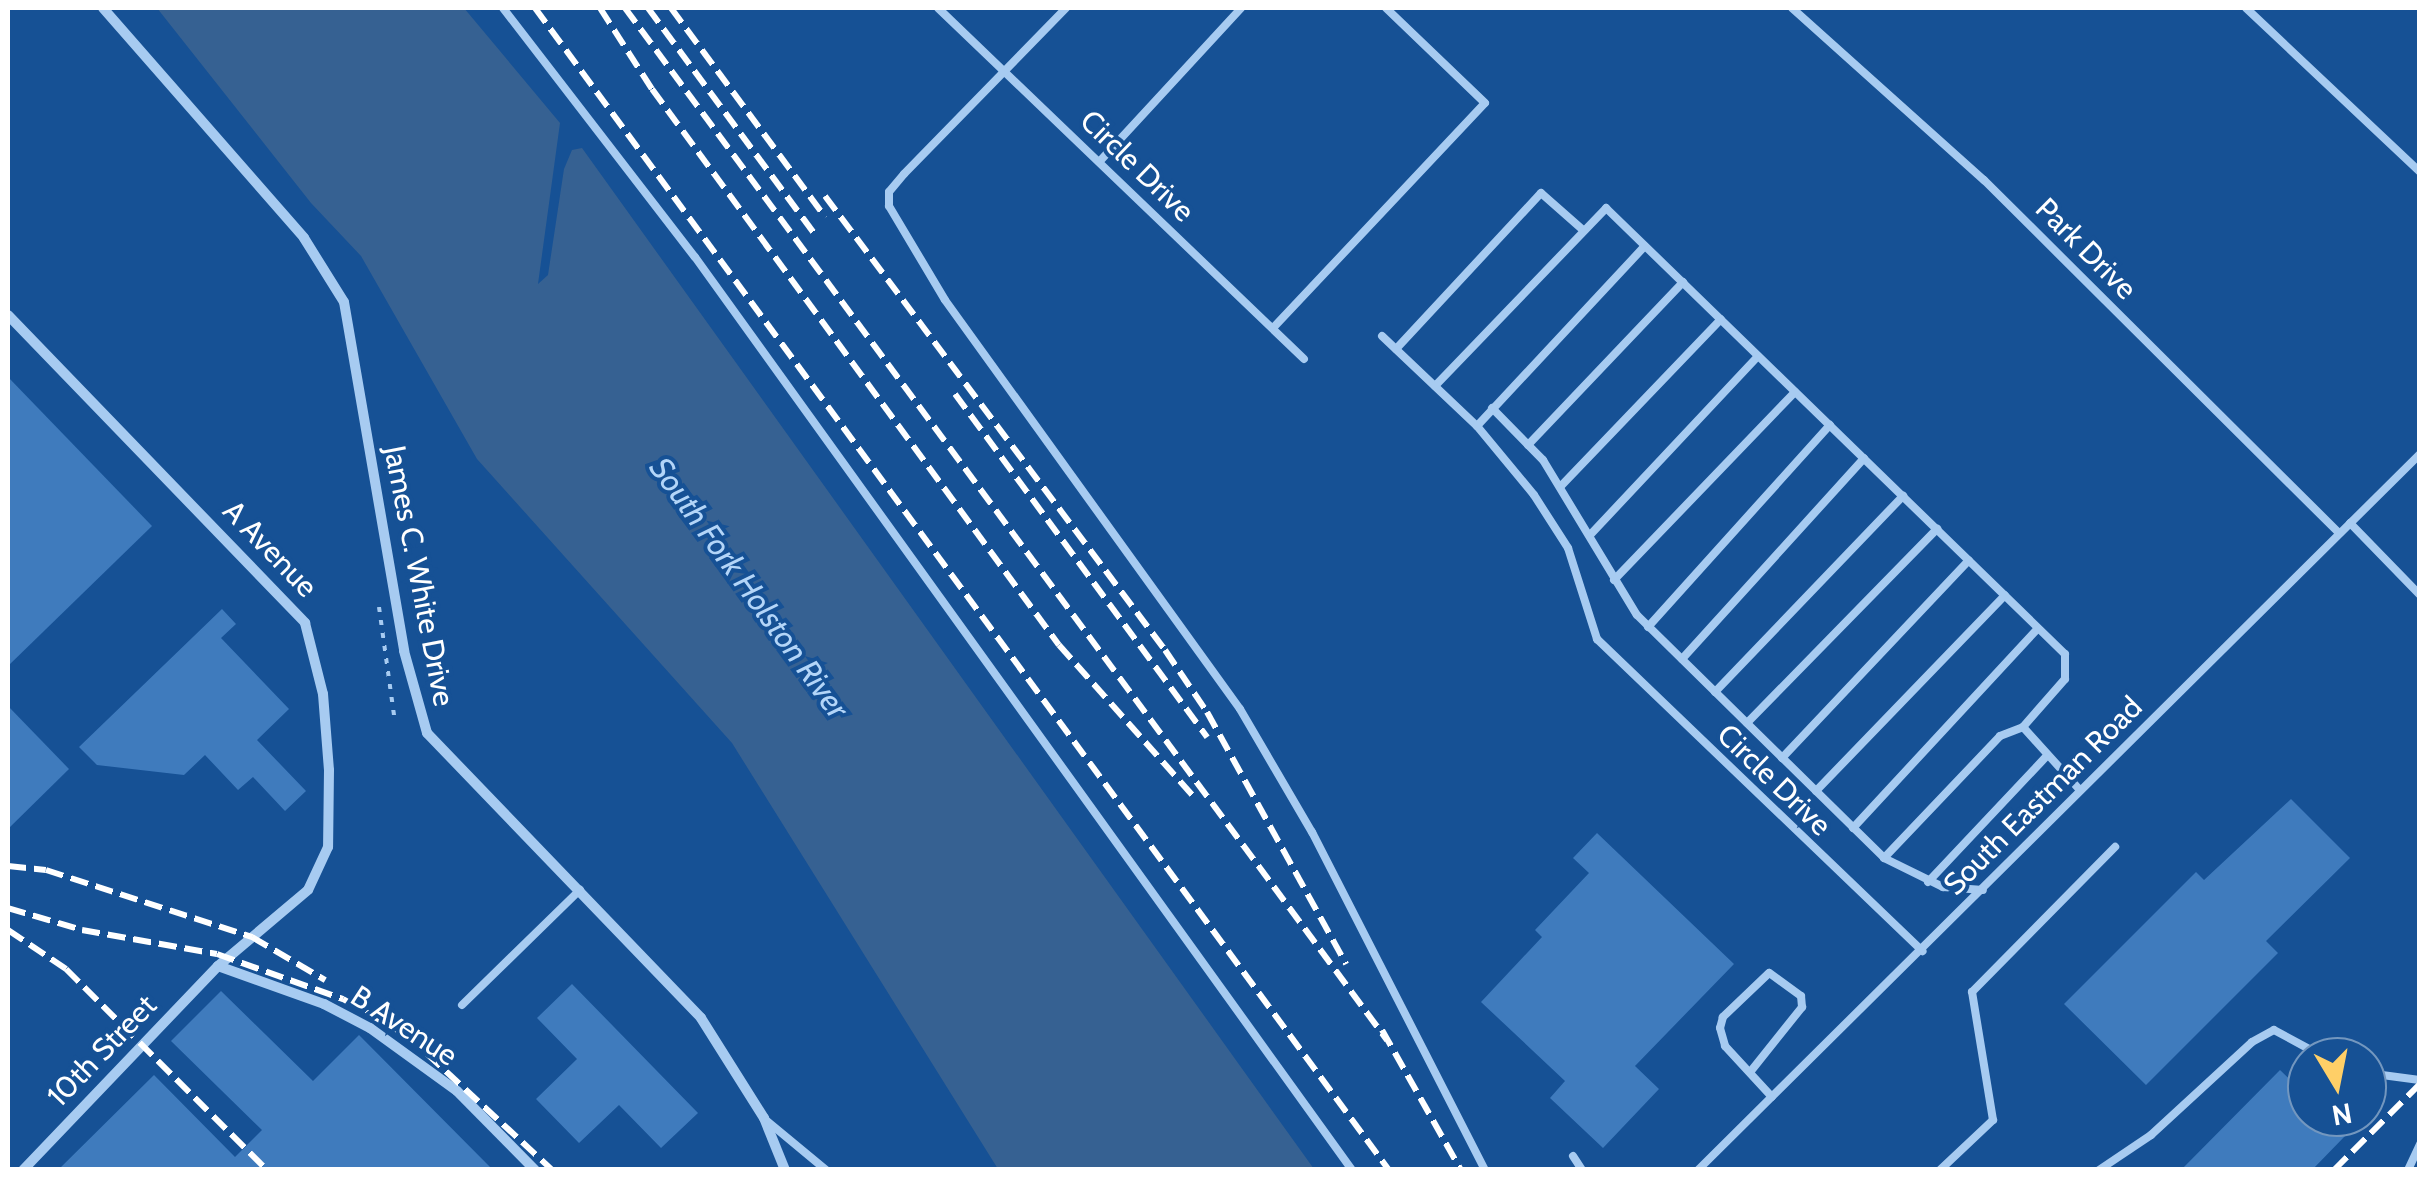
<!DOCTYPE html>
<style>
body{margin:0}
#map{position:relative;width:2427px;height:1177px;overflow:hidden;background:#165195;font-family:Cabin,sans-serif}
div>[style]{position:absolute}
[style*='--x']{left:calc(var(--x)*1px);top:calc(var(--y)*1px);width:calc(var(--w)*1px);rotate:calc(var(--a)*1deg)}
.water>*{inset:0;background:#366192}
.building>*{inset:0;background:#3f7bbd}
.path>*{height:4px;margin-top:-2px;transform-origin:0;background:repeating-linear-gradient(90deg,#a7cbf1 0 5px,transparent 0 13px)}
.service>*{height:8px;margin:-4px;padding:0 4px;transform-origin:4px;border-radius:4px;background:#a7cbf1}
.minor>*{height:10px;margin:-5px;padding:0 5px;transform-origin:5px;border-radius:5px;background:#a7cbf1}
.rail>*{height:6px;margin-top:-3px;transform-origin:0;background:repeating-linear-gradient(90deg,#fff 0 18px,transparent 0 26px)}
span{translate:-50% -50%;white-space:nowrap;text-align:center;line-height:1.15;-webkit-text-stroke:8px #165195;paint-order:stroke}
.street-label{font-size:30px;color:#fff}
.water-label{font-size:32px;color:#b3d5f8;font-style:italic}
.frame{position:absolute;inset:0;border:10px solid #fff;pointer-events:none}
.north{position:absolute;left:2287px;top:1037px;width:100px;height:100px;box-sizing:border-box;background:#165195;border:2px solid #7397bf;border-radius:50%;rotate:170deg;font-size:28px;font-weight:700;line-height:40px;text-align:center;color:#fff}
.north::after{content:'';display:block;margin:auto;width:35px;height:45px;background:#ffcf67;clip-path:polygon(50% 0,100% 100%,50% 72%,0 100%)}
</style>
<div id="map">
<div class="water">
<i style="clip-path:polygon(157px 8px,464px 8px,560px 123px,538px 284px,548px 275px,564px 169px,572px 150px,582px 148px,1314px 1169px,998px 1169px,732px 743px,477px 459px,361px 256px,311px 203px)"></i>
</div>
<div class="building">
<i style="clip-path:polygon(8px 377px,152px 526px,8px 666px)"></i>
<i style="clip-path:polygon(222px 609px,236px 624px,221px 638px,289px 709px,257px 740px,306px 791px,285px 811px,253px 777px,238px 790px,205px 755px,184px 775px,97px 765px,79px 747px)"></i>
<i style="clip-path:polygon(8px 706px,69px 769px,8px 829px)"></i>
<i style="clip-path:polygon(2291px 799px,2350px 858px,2266px 941px,2278px 953px,2146px 1085px,2064px 1004px,2196px 872px,2204px 880px)"></i>
<i style="clip-path:polygon(1597px 833px,1734px 964px,1635px 1066px,1659px 1089px,1603px 1148px,1550px 1098px,1565px 1081px,1481px 1002px,1542px 937px,1535px 930px,1589px 873px,1573px 858px)"></i>
<i style="clip-path:polygon(572px 984px,698px 1113px,661px 1148px,619px 1105px,579px 1143px,536px 1099px,577px 1059px,537px 1018px)"></i>
<i style="clip-path:polygon(221px 991px,313px 1081px,359px 1035px,493px 1170px,58px 1170px,154px 1075px,235px 1157px,262px 1130px,171px 1041px)"></i>
<i style="clip-path:polygon(2280px 1070px,2307px 1096px,2307px 1117px,2328px 1117px,2346px 1135px,2312px 1170px,2181px 1170px)"></i>
</div>
<div class="path">
<i style="--x:379;--y:607;--w:116;--a:82.1"></i>
</div>
<div class="service">
<i style="--x:503;--y:8;--w:314;--a:52.4"></i>
<i style="--x:695;--y:257;--w:1125;--a:54.26"></i>
<i style="--x:938;--y:8;--w:507;--a:43.8"></i>
<i style="--x:1066;--y:8;--w:232;--a:134.3"></i>
<i style="--x:904;--y:174;--w:23;--a:130"></i>
<i style="--x:889;--y:192;--w:14;--a:90"></i>
<i style="--x:889;--y:206;--w:109;--a:59.2"></i>
<i style="--x:945;--y:300;--w:504;--a:54.2"></i>
<i style="--x:1240;--y:709;--w:143;--a:59.7"></i>
<i style="--x:1312;--y:832;--w:380;--a:62.9"></i>
<i style="--x:1792;--y:8;--w:258;--a:41.9"></i>
<i style="--x:1984;--y:180;--w:501;--a:44.84"></i>
<i style="--x:2246;--y:8;--w:239;--a:43.3"></i>
<i style="--x:1100;--y:161;--w:208;--a:-47.3"></i>
<i style="--x:1273;--y:328;--w:309;--a:-46.7"></i>
<i style="--x:1485;--y:103;--w:137;--a:-136.2"></i>
<i style="--x:1382;--y:336;--w:131;--a:43.5"></i>
<i style="--x:1477;--y:426;--w:89;--a:50.4"></i>
<i style="--x:1534;--y:495;--w:63;--a:57.3"></i>
<i style="--x:1568;--y:548;--w:96;--a:72.3"></i>
<i style="--x:1597;--y:639;--w:451;--a:43.8"></i>
<i style="--x:1396;--y:349;--w:213;--a:-47.1"></i>
<i style="--x:1541;--y:193;--w:56;--a:41.4"></i>
<i style="--x:1435;--y:386;--w:247;--a:-46.1"></i>
<i style="--x:1606;--y:208;--w:640;--a:44.18"></i>
<i style="--x:2065;--y:654;--w:25;--a:90"></i>
<i style="--x:2065;--y:679;--w:64;--a:131.2"></i>
<i style="--x:2023;--y:727;--w:85;--a:47.9"></i>
<i style="--x:1492;--y:408;--w:73;--a:45.6"></i>
<i style="--x:1543;--y:460;--w:181;--a:58.8"></i>
<i style="--x:1637;--y:615;--w:346;--a:44.5"></i>
<i style="--x:1884;--y:858;--w:66;--a:26.2"></i>
<i style="--x:1943;--y:887;--w:40;--a:4.3"></i>
<i style="--x:1477;--y:426;--w:246;--a:-47"></i>
<i style="--x:1528;--y:445;--w:225;--a:-46.4"></i>
<i style="--x:1561;--y:486;--w:231;--a:-46.2"></i>
<i style="--x:2350;--y:523;--w:100;--a:45.8"></i>
<i style="--x:1591;--y:534;--w:244;--a:-46.8"></i>
<i style="--x:1614;--y:580;--w:261;--a:-46.1"></i>
<i style="--x:1648;--y:627;--w:272;--a:-48"></i>
<i style="--x:1682;--y:659;--w:271;--a:-47.8"></i>
<i style="--x:1715;--y:692;--w:272;--a:-46.2"></i>
<i style="--x:1747;--y:723;--w:272;--a:-45.6"></i>
<i style="--x:1782;--y:758;--w:272;--a:-46.6"></i>
<i style="--x:1816;--y:791;--w:272;--a:-46"></i>
<i style="--x:1853;--y:828;--w:272;--a:-47.2"></i>
<i style="--x:1884;--y:858;--w:168;--a:-46.4"></i>
<i style="--x:2000;--y:736;--w:25;--a:-21"></i>
<i style="--x:1928;--y:882;--w:172;--a:-46.7"></i>
<i style="--x:462;--y:1005;--w:165;--a:-44.3"></i>
<i style="--x:1751;--y:1071;--w:82;--a:-51.4"></i>
<i style="--x:1802;--y:1007;--w:11;--a:-95"></i>
<i style="--x:1801;--y:996;--w:39;--a:-144"></i>
<i style="--x:1769;--y:973;--w:64;--a:136.3"></i>
<i style="--x:1723;--y:1017;--w:11;--a:105"></i>
<i style="--x:1720;--y:1028;--w:19;--a:74"></i>
<i style="--x:1725;--y:1046;--w:69;--a:47.3"></i>
<i style="--x:2367;--y:1073;--w:53;--a:7.5"></i>
<i style="--x:767;--y:1121;--w:77;--a:39.7"></i>
<i style="--x:1573;--y:1156;--w:17;--a:57"></i>
<i style="--x:1698;--y:1170;--w:1017;--a:-44.76"></i>
<i style="--x:1940;--y:1170;--w:73;--a:-43.3"></i>
<i style="--x:1993;--y:1120;--w:130;--a:-99.3"></i>
<i style="--x:1972;--y:992;--w:204;--a:-45.4"></i>
<i style="--x:2099;--y:1170;--w:63;--a:-33.9"></i>
<i style="--x:2151;--y:1135;--w:137;--a:-42.6"></i>
<i style="--x:2252;--y:1042;--w:25;--a:-29"></i>
<i style="--x:2274;--y:1030;--w:57;--a:28.4"></i>
<i style="--x:2408;--y:1170;--w:29;--a:-65"></i>
</div>
<div class="minor">
<i style="--x:103;--y:8;--w:305;--a:48.8"></i>
<i style="--x:304;--y:238;--w:75;--a:58"></i>
<i style="--x:344;--y:302;--w:354;--a:80.2"></i>
<i style="--x:404;--y:651;--w:85;--a:74.3"></i>
<i style="--x:427;--y:733;--w:395;--a:46.1"></i>
<i style="--x:701;--y:1018;--w:118;--a:57.8"></i>
<i style="--x:764;--y:1118;--w:56;--a:68"></i>
<i style="--x:8;--y:315;--w:428;--a:46"></i>
<i style="--x:305;--y:623;--w:73;--a:75.8"></i>
<i style="--x:323;--y:694;--w:76;--a:85.5"></i>
<i style="--x:329;--y:770;--w:77;--a:90.7"></i>
<i style="--x:328;--y:847;--w:47;--a:114.9"></i>
<i style="--x:308;--y:890;--w:118;--a:139.8"></i>
<i style="--x:218;--y:966;--w:282;--a:133.7"></i>
<i style="--x:218;--y:966;--w:113;--a:19.7"></i>
<i style="--x:324;--y:1004;--w:52;--a:27.6"></i>
<i style="--x:370;--y:1028;--w:107;--a:35.9"></i>
<i style="--x:457;--y:1091;--w:111;--a:45.4"></i>
</div>
<div class="rail">
<i style="--x:535;--y:8;--w:1442;--a:53.69"></i>
<i style="--x:600;--y:8;--w:96;--a:57.3"></i>
<i style="--x:652;--y:89;--w:689;--a:53.8"></i>
<i style="--x:1059;--y:645;--w:205;--a:48.4"></i>
<i style="--x:625;--y:8;--w:1283;--a:53.56"></i>
<i style="--x:648;--y:8;--w:285;--a:53.6"></i>
<i style="--x:671;--y:8;--w:260;--a:53.6"></i>
<i style="--x:825;--y:196;--w:567;--a:53.17"></i>
<i style="--x:1165;--y:650;--w:75;--a:55.9"></i>
<i style="--x:1207;--y:712;--w:288;--a:61.1"></i>
<i style="--x:955;--y:394;--w:426;--a:53.7"></i>
<i style="--x:8;--y:866;--w:38;--a:6"></i>
<i style="--x:46;--y:870;--w:217;--a:18"></i>
<i style="--x:252;--y:937;--w:85;--a:30.5"></i>
<i style="--x:8;--y:908;--w:77;--a:16.6"></i>
<i style="--x:82;--y:930;--w:137;--a:10.1"></i>
<i style="--x:217;--y:954;--w:134;--a:19.7"></i>
<i style="--x:343;--y:999;--w:75;--a:29.6"></i>
<i style="--x:408;--y:1036;--w:197;--a:42.9"></i>
<i style="--x:8;--y:930;--w:70;--a:33.9"></i>
<i style="--x:66;--y:969;--w:284;--a:45"></i>
<i style="--x:1382;--y:1030;--w:161;--a:60.6"></i>
<i style="--x:2334;--y:1170;--w:122;--a:-45"></i>
</div>
<div class="street-label">
<span style="left:1137px;top:166px;rotate:44deg">Circle Drive</span>
<span style="left:2086px;top:249px;rotate:45deg">Park Drive</span>
<span style="left:270px;top:549px;rotate:46deg">A Avenue</span>
<span style="left:419px;top:576px;rotate:79deg">James C. White Drive</span>
<span style="left:1774px;top:780px;rotate:44deg">Circle Drive</span>
<span style="left:2043px;top:796px;rotate:-45deg">South Eastman Road</span>
<span style="left:404px;top:1026px;rotate:33deg">B Avenue</span>
<span style="left:102px;top:1051px;rotate:-46deg">10th Street</span>
</div>
<div class="water-label">
<span style="left:749px;top:588px;rotate:54deg">South Fork Holston River</span>
</div>
<div class="frame"></div>
<div class="north">N</div>
</div>
